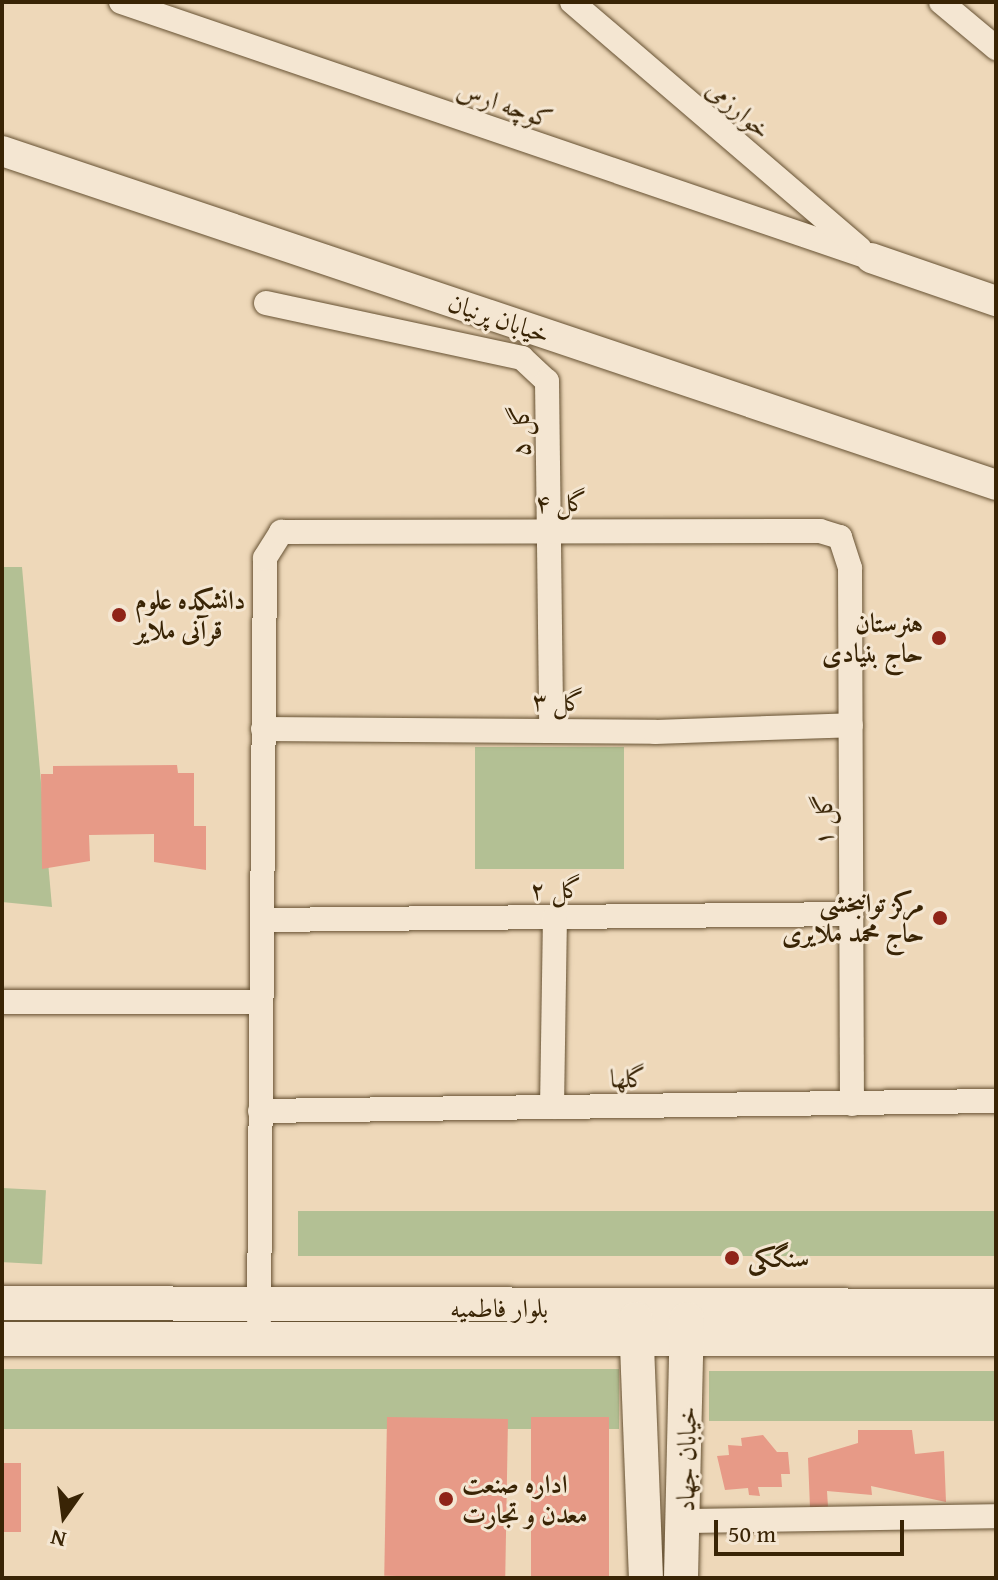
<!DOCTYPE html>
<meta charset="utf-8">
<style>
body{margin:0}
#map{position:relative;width:998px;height:1580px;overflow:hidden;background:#eed8b9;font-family:"Gentium Book Plus",Amiri,serif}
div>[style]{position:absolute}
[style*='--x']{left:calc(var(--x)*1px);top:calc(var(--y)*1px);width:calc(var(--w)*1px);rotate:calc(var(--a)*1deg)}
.green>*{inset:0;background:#b3c094;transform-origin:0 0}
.building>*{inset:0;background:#e79a87;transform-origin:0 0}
.roads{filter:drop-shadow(0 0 2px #665132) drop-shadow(0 0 2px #665132)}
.minor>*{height:24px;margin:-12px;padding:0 12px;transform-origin:12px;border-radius:12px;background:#f4e6d2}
.tertiary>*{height:30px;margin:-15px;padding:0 15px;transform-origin:15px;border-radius:15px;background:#f4e6d2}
.secondary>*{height:34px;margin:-17px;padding:0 17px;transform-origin:17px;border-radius:17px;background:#f4e6d2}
.dots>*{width:22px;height:22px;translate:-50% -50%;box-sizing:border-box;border:4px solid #f4e6d2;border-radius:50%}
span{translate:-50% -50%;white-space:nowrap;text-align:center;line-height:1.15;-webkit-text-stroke:6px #f4e6d2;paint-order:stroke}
.street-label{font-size:26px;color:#392405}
.poi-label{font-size:26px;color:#392405;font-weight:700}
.left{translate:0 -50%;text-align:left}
.right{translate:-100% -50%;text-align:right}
.frame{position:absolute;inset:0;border:4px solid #392405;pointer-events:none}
.north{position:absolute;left:24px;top:1476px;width:80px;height:80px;-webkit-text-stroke:6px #f4e6d2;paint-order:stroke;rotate:194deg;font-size:22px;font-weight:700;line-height:32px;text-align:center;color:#392405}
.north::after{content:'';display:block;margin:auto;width:28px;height:36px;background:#392405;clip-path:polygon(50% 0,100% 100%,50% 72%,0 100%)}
.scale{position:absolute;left:714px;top:1520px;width:190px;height:36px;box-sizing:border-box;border:4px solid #392405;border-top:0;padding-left:10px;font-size:24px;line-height:28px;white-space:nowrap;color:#392405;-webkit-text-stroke:6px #f4e6d2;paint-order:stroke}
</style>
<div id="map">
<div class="green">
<i style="clip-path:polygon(2px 567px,22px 567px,52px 907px,2px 902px)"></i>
<i style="left:624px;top:747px;width:122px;height:149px;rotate:90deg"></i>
<i style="left:2px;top:1188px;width:44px;height:74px;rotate:3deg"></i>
<i style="left:996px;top:1211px;width:45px;height:698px;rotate:90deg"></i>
<i style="left:2px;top:1369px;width:617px;height:60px"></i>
<i style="left:709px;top:1371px;width:287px;height:50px"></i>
</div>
<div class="building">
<i style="clip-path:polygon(177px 765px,178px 773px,194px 773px,194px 826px,206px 826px,206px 870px,154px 862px,154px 834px,89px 835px,90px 861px,42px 869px,41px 774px,53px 774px,53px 766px)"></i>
<i style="left:609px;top:1417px;width:161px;height:78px;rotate:90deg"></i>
<i style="left:508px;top:1419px;width:159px;height:121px;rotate:91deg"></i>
<i style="clip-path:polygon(858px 1430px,912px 1430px,915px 1454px,944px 1451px,946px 1502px,871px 1486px,872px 1495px,827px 1491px,828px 1507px,810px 1508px,808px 1458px,858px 1443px)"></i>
<i style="clip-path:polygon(763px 1435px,777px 1452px,788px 1452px,790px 1474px,781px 1474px,782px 1487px,758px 1487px,760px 1496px,749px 1495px,748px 1488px,725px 1490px,717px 1456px,729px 1455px,728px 1445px,742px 1446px,741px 1438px)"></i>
<i style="left:2px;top:1463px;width:19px;height:69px"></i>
</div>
<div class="roads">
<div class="minor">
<i style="--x:121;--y:2;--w:792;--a:18.85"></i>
<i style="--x:572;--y:2;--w:379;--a:40.6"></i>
<i style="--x:941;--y:2;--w:72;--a:39.9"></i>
<i style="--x:266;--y:303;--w:262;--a:12.1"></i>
<i style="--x:522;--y:358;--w:34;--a:43"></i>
<i style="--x:547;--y:381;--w:348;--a:89.3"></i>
<i style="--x:263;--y:729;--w:392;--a:0.4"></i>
<i style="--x:655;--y:732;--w:196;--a:-2"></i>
<i style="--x:262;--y:920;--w:589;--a:-0.58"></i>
<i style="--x:2;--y:1002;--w:259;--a:0"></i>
<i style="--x:552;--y:1107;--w:190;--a:-89.1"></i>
<i style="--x:260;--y:1111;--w:736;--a:-0.78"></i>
<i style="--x:259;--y:1320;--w:762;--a:-89.55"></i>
<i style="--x:265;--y:558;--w:31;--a:-58"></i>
<i style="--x:281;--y:532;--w:539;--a:-0.11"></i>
<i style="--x:820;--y:531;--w:21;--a:17"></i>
<i style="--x:840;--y:537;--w:33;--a:72"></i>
<i style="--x:850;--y:568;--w:536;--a:89.79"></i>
<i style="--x:685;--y:1521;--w:311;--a:-0.9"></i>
</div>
<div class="tertiary">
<i style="--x:2;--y:151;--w:1049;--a:18.57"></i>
<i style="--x:871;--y:258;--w:132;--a:19"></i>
</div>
<div class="secondary">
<i style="--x:2;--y:1303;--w:994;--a:0.17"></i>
<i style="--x:636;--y:1319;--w:259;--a:87.8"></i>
<i style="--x:2;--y:1339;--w:994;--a:0"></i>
<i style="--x:681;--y:1578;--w:259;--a:-88.7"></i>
</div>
</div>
<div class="dots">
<i style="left:119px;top:615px;background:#8f2418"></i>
<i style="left:939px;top:638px;background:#8f2418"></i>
<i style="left:940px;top:918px;background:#8f2418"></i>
<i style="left:732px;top:1258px;background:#8f2418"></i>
<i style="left:446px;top:1499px;background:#8f2418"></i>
</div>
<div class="street-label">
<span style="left:505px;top:104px;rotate:19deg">کوچه ارس</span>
<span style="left:739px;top:109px;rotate:41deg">خوارزمی</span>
<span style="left:499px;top:318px;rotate:19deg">خیابان پرنیان</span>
<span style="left:520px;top:431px;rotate:-91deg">گل ۵</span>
<span style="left:561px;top:502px">گل ۴</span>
<span style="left:558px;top:701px;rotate:2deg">گل ۳</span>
<span style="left:823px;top:820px;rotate:-90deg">گل ۱</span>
<span style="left:556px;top:889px;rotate:-1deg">گل ۲</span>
<span style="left:628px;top:1078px;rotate:-1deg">گلها</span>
<span style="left:499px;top:1308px">بلوار فاطمیه</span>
<span style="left:686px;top:1459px;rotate:-89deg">خیابان جهاد</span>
</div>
<div class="poi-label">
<span class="left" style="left:135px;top:615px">دانشکده علوم<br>قرآنی ملایر</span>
<span class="right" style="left:923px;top:638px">هنرستان<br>حاج بنیادی</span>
<span class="right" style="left:924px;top:918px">مرکز توانبخشی<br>حاج محمد ملایری</span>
<span class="left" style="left:748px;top:1258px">سنگکی</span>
<span class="left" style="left:462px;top:1499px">اداره صنعت<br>معدن و تجارت</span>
</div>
<div class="frame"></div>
<div class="north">N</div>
<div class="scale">50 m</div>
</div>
